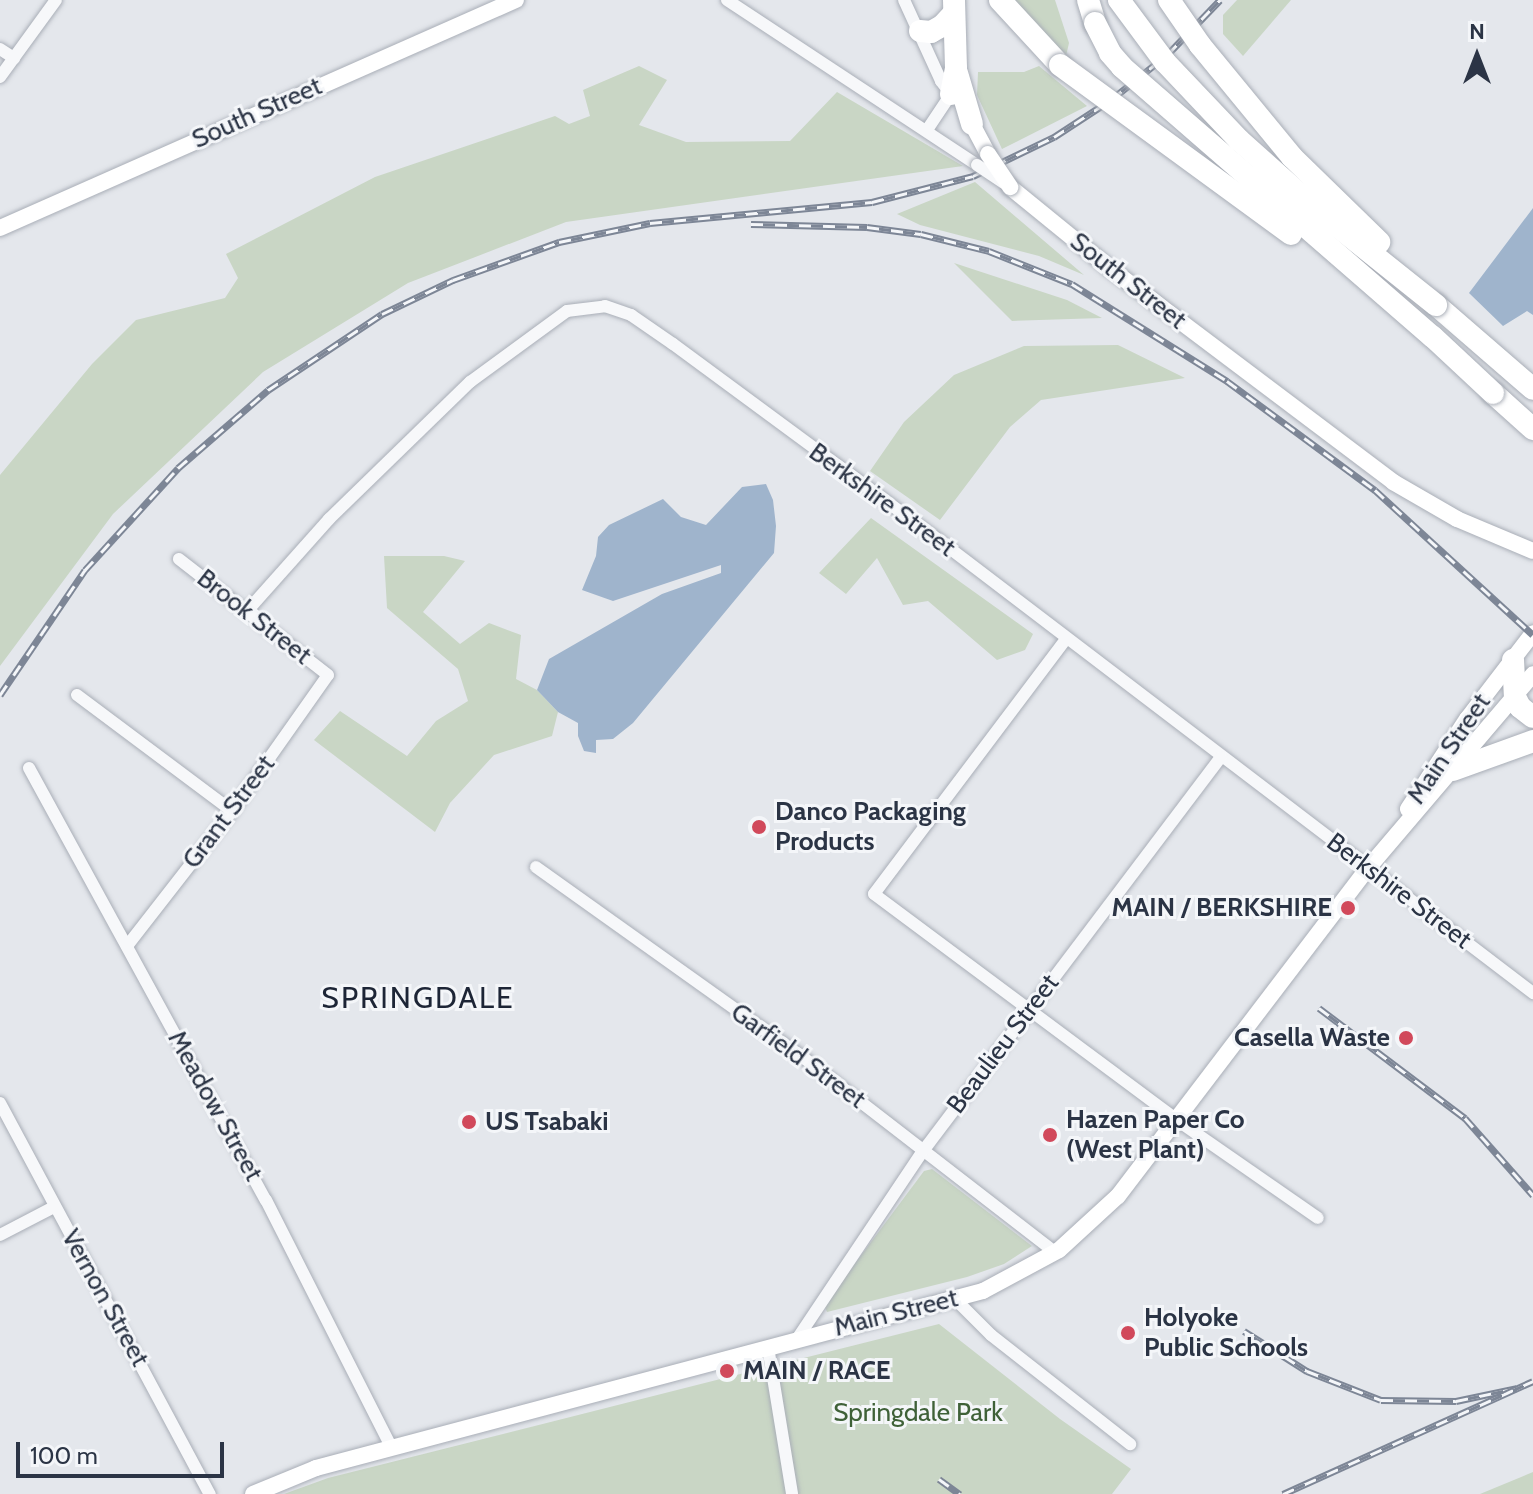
<!DOCTYPE html>
<style>
body{margin:0}
#map{position:relative;width:1533px;height:1494px;overflow:hidden;background:#e4e7ec;font-family:Cabin,sans-serif}
div>[style]{position:absolute}
[style*='--x']{left:calc(var(--x)*1px);top:calc(var(--y)*1px);width:calc(var(--w)*1px);rotate:calc(var(--a)*1deg)}
.green>*{inset:0;background:#c9d6c5}
.water>*{inset:0;background:#9fb4cc}
.roads{filter:drop-shadow(0 0 2px #a9aeb7) drop-shadow(0 0 2px #a9aeb7)}
.street>*{height:12px;margin:-6px;padding:0 6px;transform-origin:6px;border-radius:6px;background:#f7f8fa}
.secondary>*{height:16px;margin:-8px;padding:0 8px;transform-origin:8px;border-radius:8px;background:#fff}
.highway>*{height:22px;margin:-11px;padding:0 11px;transform-origin:11px;border-radius:11px;background:#fff}
.rail>*{height:7px;margin-top:-3.5px;transform-origin:0;background:repeating-linear-gradient(90deg,#f4f6f9 0 12px,#7d8696 0 24px);box-sizing:border-box;border-block:2px solid #7d8696}
.bridges{filter:drop-shadow(0 0 2px #a9aeb7) drop-shadow(0 0 2px #a9aeb7)}
.street-bridge>*{height:12px;margin:-6px;padding:0 6px;transform-origin:6px;border-radius:6px;background:#f7f8fa}
.secondary-bridge>*{height:16px;margin:-8px;padding:0 8px;transform-origin:8px;border-radius:8px;background:#fff}
.highway-bridge>*{height:22px;margin:-11px;padding:0 11px;transform-origin:11px;border-radius:11px;background:#fff}
.dots>*{width:22px;height:22px;translate:-50% -50%;box-sizing:border-box;border:4px solid #f4f6f9;border-radius:50%}
span{translate:-50% -50%;white-space:nowrap;text-align:center;line-height:1.15;-webkit-text-stroke:6px #f4f6f9;paint-order:stroke}
.street-label{font-size:26px;color:#2b3445}
.poi-label{font-size:26px;color:#2b3445;font-weight:700}
.left{translate:0 -50%;text-align:left}
.right{translate:-100% -50%;text-align:right}
.park-label{font-size:26px;color:#3f6138}
.quarter-label{font-size:30px;color:#1d2536;letter-spacing:2px}
.north{position:absolute;left:1437px;top:16px;width:80px;height:80px;-webkit-text-stroke:6px #f4f6f9;paint-order:stroke;rotate:0deg;font-size:22px;font-weight:700;line-height:32px;text-align:center;color:#2b3445}
.north::after{content:'';display:block;margin:auto;width:28px;height:36px;background:#2b3445;clip-path:polygon(50% 0,100% 100%,50% 72%,0 100%)}
.scale{position:absolute;left:16px;top:1442px;width:208px;height:36px;box-sizing:border-box;border:4px solid #2b3445;border-top:0;padding-left:10px;font-size:24px;line-height:28px;white-space:nowrap;color:#2b3445;-webkit-text-stroke:6px #f4f6f9;paint-order:stroke}
</style>
<div id="map">
<div class="green">
<i style="clip-path:polygon(1013px 0,1055px 0,1069px 43px,1066px 56px)"></i>
<i style="clip-path:polygon(1237px 0,1291px 0,1243px 56px,1223px 34px,1223px 15px)"></i>
<i style="clip-path:polygon(639px 66px,667px 80px,639px 125px,686px 142px,790px 141px,837px 92px,963px 166px,566px 222px,408px 283px,263px 372px,113px 514px,0 666px,0 475px,92px 364px,136px 320px,225px 298px,238px 278px,226px 254px,375px 177px,555px 116px,569px 124px,590px 116px,583px 90px)"></i>
<i style="clip-path:polygon(1039px 66px,1087px 106px,1002px 149px,977px 95px,978px 72px,1024px 72px)"></i>
<i style="clip-path:polygon(975px 182px,1084px 275px,1039px 256px,920px 225px,897px 214px)"></i>
<i style="clip-path:polygon(954px 263px,1067px 300px,1102px 318px,1012px 321px)"></i>
<i style="clip-path:polygon(1118px 345px,1185px 378px,1041px 400px,1010px 427px,940px 520px,870px 471px,904px 422px,954px 375px,1024px 346px)"></i>
<i style="clip-path:polygon(871px 518px,1033px 634px,1025px 650px,997px 660px,928px 601px,903px 605px,877px 558px,846px 594px,819px 573px)"></i>
<i style="clip-path:polygon(384px 556px,444px 556px,465px 561px,423px 612px,460px 644px,489px 623px,521px 635px,516px 679px,537px 690px,558px 712px,552px 736px,494px 755px,450px 803px,435px 832px,314px 740px,340px 711px,407px 756px,436px 721px,468px 701px,458px 669px,387px 608px)"></i>
<i style="clip-path:polygon(932px 1169px,1032px 1246px,1004px 1264px,967px 1277px,827px 1312px,824px 1305px,924px 1171px)"></i>
<i style="clip-path:polygon(939px 1324px,1060px 1419px,1131px 1469px,1112px 1494px,284px 1494px,328px 1478px)"></i>
<i style="clip-path:polygon(1533px 1472px,1533px 1494px,1480px 1494px)"></i>
</div>
<div class="water">
<i style="clip-path:polygon(1533px 208px,1533px 315px,1527px 311px,1503px 326px,1469px 293px)"></i>
<i style="clip-path:polygon(766px 484px,773px 500px,776px 526px,774px 553px,633px 723px,613px 739px,596px 740px,596px 753px,584px 751px,578px 736px,578px 723px,558px 712px,537px 690px,549px 659px,662px 594px,721px 573px,721px 565px,613px 601px,582px 590px,596px 556px,598px 537px,609px 525px,663px 499px,681px 517px,706px 525px,742px 487px)"></i>
</div>
<div class="roads">
<div class="street">
<i style="--x:727;--y:0;--w:300;--a:33.4"></i>
<i style="--x:904;--y:0;--w:89;--a:65.4"></i>
<i style="--x:941;--y:81;--w:18;--a:52"></i>
<i style="--x:0;--y:49;--w:17;--a:33"></i>
<i style="--x:0;--y:77;--w:95;--a:-54"></i>
<i style="--x:927;--y:130;--w:43;--a:-56.3"></i>
<i style="--x:248;--y:610;--w:122;--a:-48.3"></i>
<i style="--x:329;--y:519;--w:197;--a:-44.2"></i>
<i style="--x:470;--y:382;--w:120;--a:-36.2"></i>
<i style="--x:567;--y:311;--w:38;--a:-7"></i>
<i style="--x:605;--y:306;--w:28;--a:19"></i>
<i style="--x:631;--y:315;--w:51;--a:34.6"></i>
<i style="--x:673;--y:344;--w:342;--a:36.4"></i>
<i style="--x:948;--y:547;--w:736;--a:37.32"></i>
<i style="--x:1066;--y:639;--w:319;--a:127"></i>
<i style="--x:874;--y:894;--w:374;--a:36.7"></i>
<i style="--x:1174;--y:1118;--w:175;--a:34.8"></i>
<i style="--x:77;--y:695;--w:194;--a:36.8"></i>
<i style="--x:29;--y:768;--w:493;--a:61.3"></i>
<i style="--x:266;--y:1200;--w:278;--a:63.1"></i>
<i style="--x:536;--y:867;--w:324;--a:35.5"></i>
<i style="--x:800;--y:1055;--w:322;--a:37.7"></i>
<i style="--x:127;--y:946;--w:171;--a:-52.1"></i>
<i style="--x:232;--y:811;--w:166;--a:-54.8"></i>
<i style="--x:328;--y:675;--w:189;--a:-142.1"></i>
<i style="--x:0;--y:1103;--w:444;--a:61.8"></i>
<i style="--x:0;--y:1235;--w:61;--a:-27.4"></i>
<i style="--x:955;--y:1299;--w:51;--a:45"></i>
<i style="--x:991;--y:1335;--w:177;--a:38.1"></i>
<i style="--x:797;--y:1339;--w:226;--a:-56.2"></i>
<i style="--x:923;--y:1151;--w:494;--a:-52.9"></i>
<i style="--x:768;--y:1347;--w:149;--a:80.7"></i>
</div>
<div class="secondary">
<i style="--x:972;--y:124;--w:34;--a:62"></i>
<i style="--x:1010;--y:187;--w:127;--a:39.2"></i>
<i style="--x:1108;--y:267;--w:357;--a:37"></i>
<i style="--x:1393;--y:482;--w:74;--a:30"></i>
<i style="--x:1457;--y:519;--w:82;--a:22.8"></i>
<i style="--x:0;--y:228;--w:564;--a:-23.84"></i>
<i style="--x:1408;--y:809;--w:108;--a:-56.8"></i>
<i style="--x:1467;--y:719;--w:108;--a:-52.5"></i>
<i style="--x:253;--y:1494;--w:68;--a:-22.4"></i>
<i style="--x:316;--y:1468;--w:690;--a:-14.86"></i>
<i style="--x:983;--y:1291;--w:86;--a:-28.3"></i>
<i style="--x:1059;--y:1250;--w:80;--a:-42.5"></i>
<i style="--x:1118;--y:1196;--w:414;--a:-52.7"></i>
<i style="--x:1369;--y:867;--w:253;--a:-49.6"></i>
</div>
<div class="highway">
<i style="--x:1000;--y:0;--w:88;--a:47.3"></i>
<i style="--x:1088;--y:0;--w:24;--a:73"></i>
<i style="--x:920;--y:31;--w:11;--a:5"></i>
<i style="--x:931;--y:32;--w:13;--a:-29"></i>
<i style="--x:942;--y:26;--w:16;--a:-47"></i>
<i style="--x:957;--y:73;--w:53;--a:73.6"></i>
<i style="--x:951;--y:94;--w:26;--a:-79"></i>
<i style="--x:956;--y:68;--w:68;--a:-91.7"></i>
<i style="--x:1436;--y:305;--w:128;--a:40.9"></i>
<i style="--x:1493;--y:393;--w:54;--a:42"></i>
<i style="--x:1513;--y:660;--w:37;--a:87"></i>
<i style="--x:1515;--y:697;--w:11;--a:63"></i>
<i style="--x:1520;--y:707;--w:16;--a:38"></i>
<i style="--x:1453;--y:770;--w:85;--a:-19.9"></i>
</div>
</div>
<div class="rail">
<i style="--x:751;--y:224;--w:116;--a:1.5"></i>
<i style="--x:867;--y:227;--w:54;--a:7.4"></i>
<i style="--x:921;--y:234;--w:70;--a:14"></i>
<i style="--x:989;--y:251;--w:89;--a:21.7"></i>
<i style="--x:1072;--y:284;--w:183;--a:32"></i>
<i style="--x:1227;--y:381;--w:184;--a:36.4"></i>
<i style="--x:1375;--y:490;--w:214;--a:42.5"></i>
<i style="--x:0;--y:695;--w:151;--a:-55.8"></i>
<i style="--x:85;--y:570;--w:138;--a:-47.6"></i>
<i style="--x:178;--y:468;--w:119;--a:-40.9"></i>
<i style="--x:268;--y:390;--w:137;--a:-33.7"></i>
<i style="--x:382;--y:314;--w:79;--a:-25.6"></i>
<i style="--x:453;--y:280;--w:113;--a:-19.7"></i>
<i style="--x:559;--y:242;--w:93;--a:-11.8"></i>
<i style="--x:650;--y:223;--w:223;--a:-5.4"></i>
<i style="--x:872;--y:202;--w:104;--a:-14.4"></i>
<i style="--x:973;--y:176;--w:90;--a:-25.7"></i>
<i style="--x:1054;--y:137;--w:69;--a:-33.2"></i>
<i style="--x:1112;--y:99;--w:72;--a:-38.8"></i>
<i style="--x:1168;--y:54;--w:75;--a:-46.1"></i>
<i style="--x:1319;--y:1008;--w:183;--a:37"></i>
<i style="--x:1465;--y:1118;--w:103;--a:48.6"></i>
<i style="--x:1244;--y:1331;--w:75;--a:32.4"></i>
<i style="--x:1307;--y:1371;--w:79;--a:21.4"></i>
<i style="--x:1381;--y:1400;--w:75;--a:0.8"></i>
<i style="--x:1456;--y:1401;--w:62;--a:-12"></i>
<i style="--x:939;--y:1479;--w:26;--a:36"></i>
<i style="--x:1283;--y:1494;--w:274;--a:-24.3"></i>
</div>
<div class="bridges">
<div class="street-bridge">
<i style="--x:977;--y:165;--w:32;--a:34"></i>
</div>
<div class="secondary-bridge">
<i style="--x:988;--y:154;--w:40;--a:56"></i>
</div>
<div class="highway-bridge">
<i style="--x:1119;--y:0;--w:77;--a:53.4"></i>
<i style="--x:1165;--y:62;--w:108;--a:46.5"></i>
<i style="--x:1239;--y:140;--w:111;--a:41.7"></i>
<i style="--x:1322;--y:214;--w:146;--a:38.6"></i>
<i style="--x:1169;--y:0;--w:55;--a:55.4"></i>
<i style="--x:1200;--y:45;--w:145;--a:50.6"></i>
<i style="--x:1292;--y:157;--w:122;--a:44.3"></i>
<i style="--x:1095;--y:23;--w:34;--a:63"></i>
<i style="--x:1110;--y:53;--w:18;--a:49"></i>
<i style="--x:1122;--y:67;--w:412;--a:41"></i>
<i style="--x:1433;--y:337;--w:82;--a:43"></i>
<i style="--x:1060;--y:65;--w:286;--a:36.2"></i>
</div>
</div>
<div class="dots">
<i style="left:759px;top:827px;background:#d1495b"></i>
<i style="left:1348px;top:908px;background:#d1495b"></i>
<i style="left:1406px;top:1038px;background:#d1495b"></i>
<i style="left:469px;top:1122px;background:#d1495b"></i>
<i style="left:1050px;top:1135px;background:#d1495b"></i>
<i style="left:1128px;top:1333px;background:#d1495b"></i>
<i style="left:727px;top:1371px;background:#d1495b"></i>
</div>
<div class="street-label">
<span style="left:257px;top:113px;rotate:-24deg">South Street</span>
<span style="left:1128px;top:281px;rotate:38deg">South Street</span>
<span style="left:882px;top:500px;rotate:36deg">Berkshire Street</span>
<span style="left:254px;top:617px;rotate:38deg">Brook Street</span>
<span style="left:1449px;top:749px;rotate:-56deg">Main Street</span>
<span style="left:229px;top:812px;rotate:-53deg">Grant Street</span>
<span style="left:1399px;top:891px;rotate:37deg">Berkshire Street</span>
<span style="left:1003px;top:1044px;rotate:-53deg">Beaulieu Street</span>
<span style="left:798px;top:1056px;rotate:36deg">Garfield Street</span>
<span style="left:215px;top:1106px;rotate:61deg">Meadow Street</span>
<span style="left:105px;top:1298px;rotate:61deg">Vernon Street</span>
<span style="left:896px;top:1313px;rotate:-14deg">Main Street</span>
</div>
<div class="poi-label">
<span class="left" style="left:775px;top:827px">Danco Packaging<br>Products</span>
<span class="right" style="left:1332px;top:908px">MAIN / BERKSHIRE</span>
<span class="right" style="left:1390px;top:1038px">Casella Waste</span>
<span class="left" style="left:1066px;top:1135px">Hazen Paper Co<br>(West Plant)</span>
<span class="left" style="left:485px;top:1122px">US Tsabaki</span>
<span class="left" style="left:1144px;top:1333px">Holyoke<br>Public Schools</span>
<span class="left" style="left:743px;top:1371px">MAIN / RACE</span>
</div>
<div class="park-label">
<span style="left:918px;top:1413px">Springdale Park</span>
</div>
<div class="quarter-label">
<span style="left:418px;top:998px">SPRINGDALE</span>
</div>
<div class="north">N</div>
<div class="scale">100 m</div>
</div>
